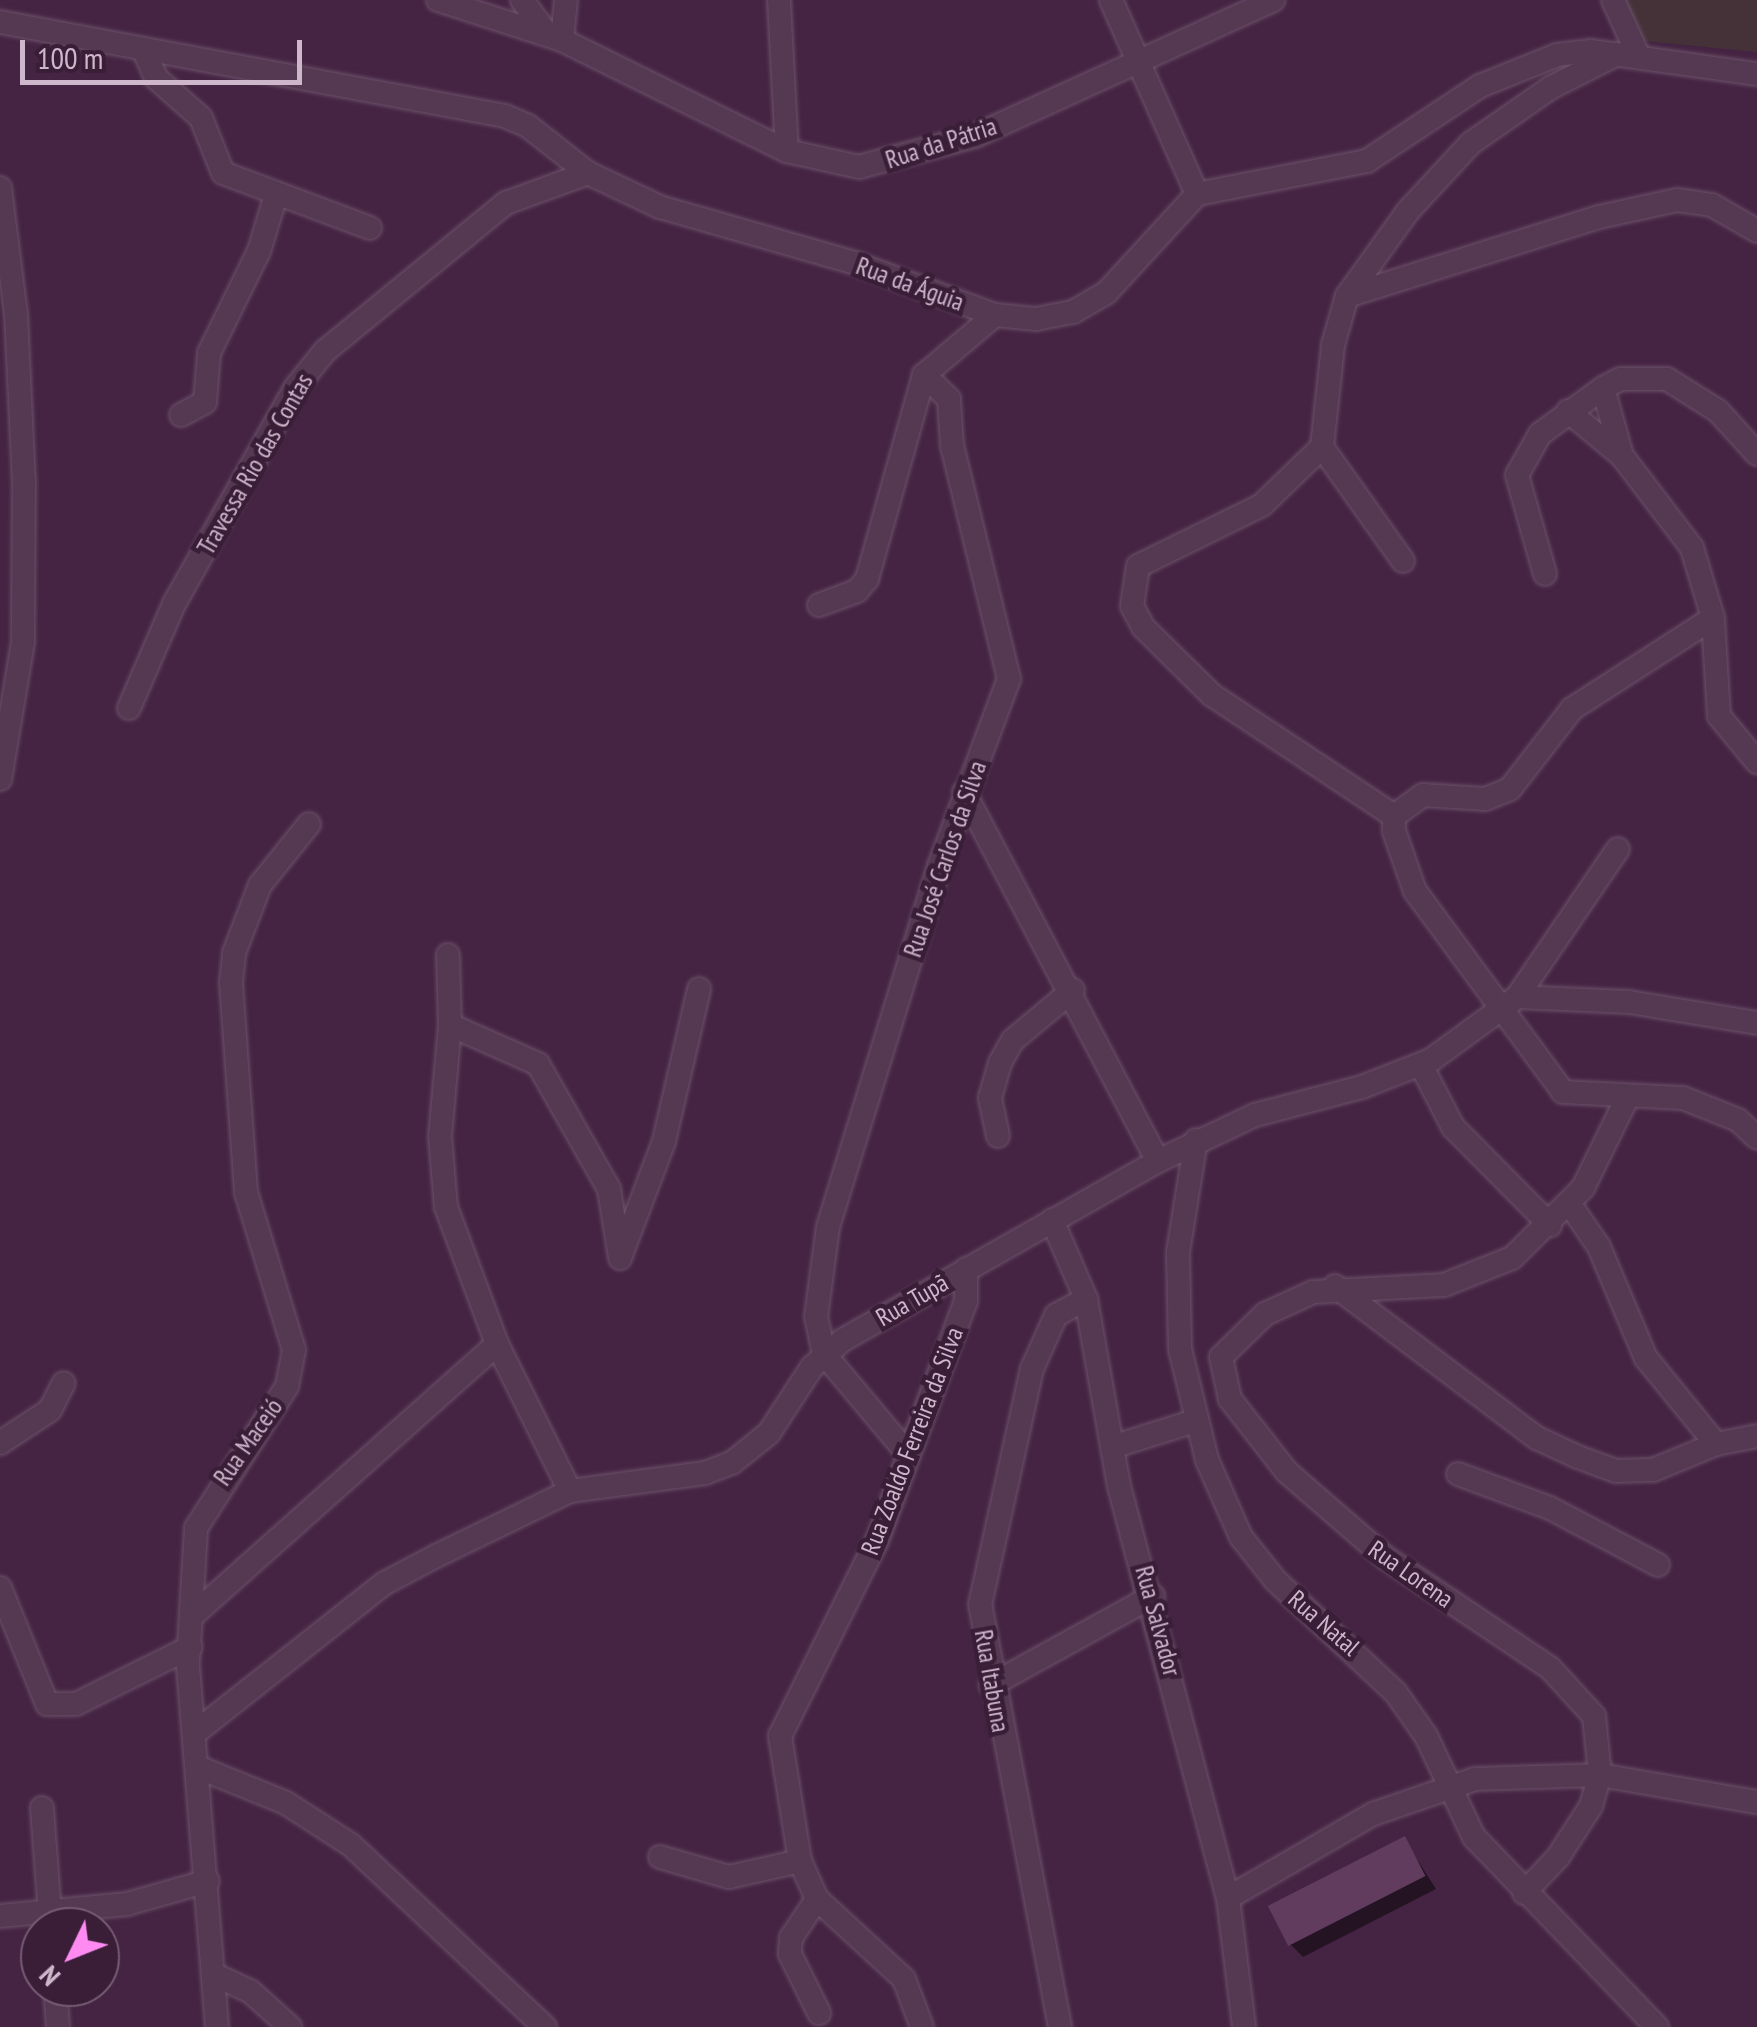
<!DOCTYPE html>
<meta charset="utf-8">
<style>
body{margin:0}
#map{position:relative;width:1757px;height:2027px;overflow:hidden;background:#452443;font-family:"PT Sans Narrow",sans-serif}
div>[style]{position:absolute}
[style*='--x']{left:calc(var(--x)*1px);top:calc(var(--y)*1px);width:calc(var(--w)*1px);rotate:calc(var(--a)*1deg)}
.medical>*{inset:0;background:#453239}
.shadow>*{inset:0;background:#0007}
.building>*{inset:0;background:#613c5e;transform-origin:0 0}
.roads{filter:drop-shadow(0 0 2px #6c526a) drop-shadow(0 0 2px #6c526a)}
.street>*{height:22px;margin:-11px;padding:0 11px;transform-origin:11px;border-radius:11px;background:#553952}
span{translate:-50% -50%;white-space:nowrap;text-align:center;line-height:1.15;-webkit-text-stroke:9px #3a1e38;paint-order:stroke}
.street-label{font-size:25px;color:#ceb7cb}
.north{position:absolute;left:20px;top:1907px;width:100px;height:100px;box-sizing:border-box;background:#3a1e38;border:2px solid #755b73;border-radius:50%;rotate:227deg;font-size:28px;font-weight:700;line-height:40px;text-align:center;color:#ceb7cb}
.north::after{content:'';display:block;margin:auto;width:35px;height:45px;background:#ff8bf2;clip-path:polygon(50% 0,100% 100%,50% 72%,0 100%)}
.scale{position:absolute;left:20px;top:40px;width:282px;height:45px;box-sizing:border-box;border:5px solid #ceb7cb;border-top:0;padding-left:12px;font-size:30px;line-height:35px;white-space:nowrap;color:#ceb7cb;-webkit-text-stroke:8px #3a1e38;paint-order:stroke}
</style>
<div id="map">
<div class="medical">
<i style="clip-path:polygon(1625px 0,1757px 0,1757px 52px,1644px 41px)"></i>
</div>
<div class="shadow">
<i style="clip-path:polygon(1404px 1839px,1436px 1889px,1303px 1957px,1290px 1944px)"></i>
</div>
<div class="building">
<i style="left:1405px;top:1836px;width:45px;height:154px;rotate:63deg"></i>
</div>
<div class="roads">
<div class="street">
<i style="--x:438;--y:0;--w:130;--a:17.9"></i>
<i style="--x:562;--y:40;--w:251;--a:26.3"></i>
<i style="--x:787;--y:151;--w:74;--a:12.5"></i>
<i style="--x:859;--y:167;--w:120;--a:-15"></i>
<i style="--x:975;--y:136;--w:328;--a:-24.5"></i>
<i style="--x:522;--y:0;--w:42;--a:53.7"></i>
<i style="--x:779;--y:0;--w:151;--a:87"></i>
<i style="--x:1111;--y:0;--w:212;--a:66.1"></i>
<i style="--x:1613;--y:0;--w:63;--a:65.5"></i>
<i style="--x:0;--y:22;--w:514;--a:10.54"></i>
<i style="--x:505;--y:116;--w:25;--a:23"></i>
<i style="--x:528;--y:126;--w:76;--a:38.1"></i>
<i style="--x:588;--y:173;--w:80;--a:25.3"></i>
<i style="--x:660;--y:207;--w:203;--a:16"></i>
<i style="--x:855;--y:263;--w:149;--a:20.4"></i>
<i style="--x:995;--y:315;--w:41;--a:5.6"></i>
<i style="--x:1036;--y:319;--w:38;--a:-11"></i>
<i style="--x:1073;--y:312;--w:39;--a:-30"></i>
<i style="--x:1107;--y:292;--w:133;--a:-47.4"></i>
<i style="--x:562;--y:40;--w:40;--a:-84.3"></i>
<i style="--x:145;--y:53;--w:27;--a:66"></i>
<i style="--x:156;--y:78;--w:60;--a:41.6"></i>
<i style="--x:201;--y:118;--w:59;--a:68.2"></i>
<i style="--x:223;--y:173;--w:157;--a:20.5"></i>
<i style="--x:0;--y:188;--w:127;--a:82.8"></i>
<i style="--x:16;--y:314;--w:169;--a:87.3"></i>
<i style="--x:24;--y:483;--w:159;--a:90.4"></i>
<i style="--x:23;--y:642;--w:139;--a:99.5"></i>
<i style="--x:1197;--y:194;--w:173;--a:-11"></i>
<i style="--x:1367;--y:161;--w:136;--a:-33.6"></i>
<i style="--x:1480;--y:86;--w:83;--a:-21.9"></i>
<i style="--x:1557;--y:55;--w:34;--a:-7"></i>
<i style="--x:1591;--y:51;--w:168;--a:7.9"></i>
<i style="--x:1347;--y:296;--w:264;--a:-17.4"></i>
<i style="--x:1599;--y:217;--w:80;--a:-12.3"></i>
<i style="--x:1677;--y:200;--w:35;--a:8"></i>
<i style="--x:1712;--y:205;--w:52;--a:30"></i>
<i style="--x:1603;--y:388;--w:71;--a:74.4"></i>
<i style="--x:1568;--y:411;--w:70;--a:39.8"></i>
<i style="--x:1622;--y:456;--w:116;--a:52.7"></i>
<i style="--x:1692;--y:548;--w:73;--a:73.3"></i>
<i style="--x:1713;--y:618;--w:98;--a:86.5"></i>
<i style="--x:1719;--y:716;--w:60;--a:50.4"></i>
<i style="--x:181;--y:415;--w:27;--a:-28"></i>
<i style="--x:205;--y:402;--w:49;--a:-85.3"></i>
<i style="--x:209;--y:353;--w:114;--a:-63.9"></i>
<i style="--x:259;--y:251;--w:59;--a:-73.1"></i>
<i style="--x:1322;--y:447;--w:83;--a:136"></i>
<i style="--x:1262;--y:505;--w:138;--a:153.8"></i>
<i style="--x:1138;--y:566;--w:40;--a:98.5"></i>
<i style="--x:1132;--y:606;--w:24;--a:62"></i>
<i style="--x:1143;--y:627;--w:97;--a:44.6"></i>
<i style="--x:1212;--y:695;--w:219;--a:33.6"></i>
<i style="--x:1403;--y:561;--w:140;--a:-125.4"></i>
<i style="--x:1322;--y:447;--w:103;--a:-83.8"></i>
<i style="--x:1333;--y:345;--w:51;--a:-74.1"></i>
<i style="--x:1347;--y:296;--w:105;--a:-54.3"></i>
<i style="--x:1408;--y:211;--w:93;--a:-47.2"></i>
<i style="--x:1471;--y:143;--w:96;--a:-34.8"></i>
<i style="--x:1550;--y:88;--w:75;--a:-26.9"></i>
<i style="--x:1545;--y:574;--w:103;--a:-105.8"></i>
<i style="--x:1517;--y:475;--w:47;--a:-60.7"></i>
<i style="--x:1540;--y:434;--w:78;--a:-36.1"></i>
<i style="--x:1603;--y:388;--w:20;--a:-27"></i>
<i style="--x:1621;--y:379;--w:46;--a:0"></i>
<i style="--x:1667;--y:379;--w:60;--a:32.1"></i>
<i style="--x:1718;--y:411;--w:58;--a:47.8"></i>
<i style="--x:819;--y:605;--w:40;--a:-20.2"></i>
<i style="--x:857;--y:591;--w:16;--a:-50"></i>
<i style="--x:867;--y:579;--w:212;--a:-74.4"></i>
<i style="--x:924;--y:375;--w:93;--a:-40.2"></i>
<i style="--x:1713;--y:618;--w:168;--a:147.2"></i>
<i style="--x:1572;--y:709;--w:101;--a:127.8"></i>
<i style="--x:1510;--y:789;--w:27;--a:158"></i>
<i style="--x:1485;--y:799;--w:62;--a:-176.3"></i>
<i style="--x:1423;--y:795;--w:36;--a:144"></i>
<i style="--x:1394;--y:816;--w:15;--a:90"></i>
<i style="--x:1394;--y:831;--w:64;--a:70.7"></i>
<i style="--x:1415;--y:891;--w:250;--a:53.6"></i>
<i style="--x:1563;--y:1092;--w:120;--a:2.9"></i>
<i style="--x:1683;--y:1098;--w:59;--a:21.8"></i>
<i style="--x:1738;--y:1120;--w:26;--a:43"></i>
<i style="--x:129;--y:708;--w:113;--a:-66.6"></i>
<i style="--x:174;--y:604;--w:249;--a:-60.7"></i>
<i style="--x:296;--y:387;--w:46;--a:-51.1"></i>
<i style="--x:325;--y:351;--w:234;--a:-39.3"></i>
<i style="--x:506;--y:203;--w:87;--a:-20.1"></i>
<i style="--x:964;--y:792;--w:417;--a:62.3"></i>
<i style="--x:448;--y:955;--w:70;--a:88.4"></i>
<i style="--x:450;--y:1025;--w:111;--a:95.1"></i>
<i style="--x:440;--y:1136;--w:71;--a:85.2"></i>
<i style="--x:446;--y:1207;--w:146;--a:69.6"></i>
<i style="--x:497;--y:1344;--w:164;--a:63.6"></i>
<i style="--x:1517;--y:997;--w:112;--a:2.6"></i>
<i style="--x:1629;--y:1002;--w:130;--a:9.3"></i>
<i style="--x:450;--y:1025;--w:96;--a:23.9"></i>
<i style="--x:538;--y:1064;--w:144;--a:60.4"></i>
<i style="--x:609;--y:1189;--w:70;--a:80.9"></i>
<i style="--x:1421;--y:1065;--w:70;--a:62.7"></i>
<i style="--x:1453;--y:1127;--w:138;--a:45.3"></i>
<i style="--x:998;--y:1136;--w:39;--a:-102"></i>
<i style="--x:990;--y:1098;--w:36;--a:-74"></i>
<i style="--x:1000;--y:1063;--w:26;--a:-61"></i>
<i style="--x:1013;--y:1040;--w:78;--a:-39.8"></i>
<i style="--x:1196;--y:1140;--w:114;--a:99.1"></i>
<i style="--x:1178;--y:1253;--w:96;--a:88.8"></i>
<i style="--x:1180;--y:1349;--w:114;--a:76.3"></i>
<i style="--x:1207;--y:1460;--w:84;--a:66.2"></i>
<i style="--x:1241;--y:1537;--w:56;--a:51.5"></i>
<i style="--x:1276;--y:1581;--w:164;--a:43"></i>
<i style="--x:1396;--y:1693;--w:52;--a:55.1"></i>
<i style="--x:1426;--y:1736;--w:112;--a:64.6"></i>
<i style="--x:1474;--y:1837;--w:264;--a:46.1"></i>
<i style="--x:1569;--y:1203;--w:53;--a:55.7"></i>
<i style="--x:1599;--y:1247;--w:121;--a:67.1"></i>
<i style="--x:1646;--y:1358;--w:111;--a:50.9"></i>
<i style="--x:1052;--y:1220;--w:86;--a:66.7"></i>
<i style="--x:1086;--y:1299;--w:190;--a:80"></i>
<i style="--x:1119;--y:1486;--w:426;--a:75.2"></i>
<i style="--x:1228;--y:1898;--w:130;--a:82.9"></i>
<i style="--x:621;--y:1255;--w:122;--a:-69.3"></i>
<i style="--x:664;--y:1141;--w:156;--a:-77"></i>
<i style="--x:1335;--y:1286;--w:253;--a:37"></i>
<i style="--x:1537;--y:1438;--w:45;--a:24.9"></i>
<i style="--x:1578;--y:1457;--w:40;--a:20.2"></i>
<i style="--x:1616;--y:1471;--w:37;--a:-2"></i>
<i style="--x:1653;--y:1470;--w:68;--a:-22.4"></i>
<i style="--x:1716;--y:1444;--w:42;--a:-11"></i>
<i style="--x:0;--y:1443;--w:60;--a:-33.4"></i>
<i style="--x:50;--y:1410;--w:30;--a:-63"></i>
<i style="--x:1112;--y:1447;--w:87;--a:-17.4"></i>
<i style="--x:908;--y:1454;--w:131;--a:-130"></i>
<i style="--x:824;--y:1354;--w:38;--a:-102"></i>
<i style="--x:816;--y:1317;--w:91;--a:-82.4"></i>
<i style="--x:828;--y:1227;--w:378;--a:-72.9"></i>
<i style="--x:939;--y:866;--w:200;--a:-69.5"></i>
<i style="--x:1009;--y:679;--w:240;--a:-103.7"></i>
<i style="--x:952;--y:446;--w:47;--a:-93.7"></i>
<i style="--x:949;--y:399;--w:35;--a:-136"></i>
<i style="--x:1458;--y:1474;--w:98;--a:20.3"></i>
<i style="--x:1550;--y:1508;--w:122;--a:27.8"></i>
<i style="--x:0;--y:1588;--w:125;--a:67.9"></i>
<i style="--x:47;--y:1704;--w:29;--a:0"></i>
<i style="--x:76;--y:1704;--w:128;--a:-26.4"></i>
<i style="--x:193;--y:1615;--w:407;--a:-41.7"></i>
<i style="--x:991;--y:1685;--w:185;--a:-28.8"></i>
<i style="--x:196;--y:1732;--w:241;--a:-38.3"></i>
<i style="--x:385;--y:1583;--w:58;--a:-27.9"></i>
<i style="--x:436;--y:1556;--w:149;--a:-25.9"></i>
<i style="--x:570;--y:1491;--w:136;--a:-7.6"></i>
<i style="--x:705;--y:1473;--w:30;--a:-21"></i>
<i style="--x:733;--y:1462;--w:46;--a:-38.9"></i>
<i style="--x:769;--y:1433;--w:79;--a:-56.9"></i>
<i style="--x:812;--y:1367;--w:41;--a:-41.1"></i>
<i style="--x:843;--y:1340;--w:362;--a:-29.6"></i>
<i style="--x:1158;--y:1161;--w:107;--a:-25.4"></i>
<i style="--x:1255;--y:1115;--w:111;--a:-14.7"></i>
<i style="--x:1362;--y:1087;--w:74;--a:-21.4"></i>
<i style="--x:1431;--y:1060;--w:107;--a:-36.2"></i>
<i style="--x:1517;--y:997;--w:179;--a:-55.7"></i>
<i style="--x:200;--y:1768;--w:93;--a:22.1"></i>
<i style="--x:286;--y:1803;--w:77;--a:32.9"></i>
<i style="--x:351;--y:1845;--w:266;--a:43.2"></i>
<i style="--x:42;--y:1808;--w:119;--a:85.7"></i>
<i style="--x:660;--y:1857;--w:72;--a:16.2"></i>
<i style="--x:729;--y:1877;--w:73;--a:-12.7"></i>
<i style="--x:1524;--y:1893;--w:50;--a:-46.6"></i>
<i style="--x:1558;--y:1857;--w:61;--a:-57.1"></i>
<i style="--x:1591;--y:1806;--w:32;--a:-74"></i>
<i style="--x:1600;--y:1775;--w:59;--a:-95.8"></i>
<i style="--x:1594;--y:1716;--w:65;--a:-132.5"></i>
<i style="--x:1550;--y:1668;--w:199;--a:-146.1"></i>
<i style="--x:1385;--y:1557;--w:130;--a:-139.1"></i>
<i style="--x:1287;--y:1472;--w:93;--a:-128"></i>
<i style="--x:1230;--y:1399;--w:43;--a:-102.1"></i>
<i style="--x:1221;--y:1357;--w:62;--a:-44.3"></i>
<i style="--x:1265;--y:1314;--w:53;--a:-24.6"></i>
<i style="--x:1313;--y:1292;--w:131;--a:-3.1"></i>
<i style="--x:1444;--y:1285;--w:73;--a:-21.7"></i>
<i style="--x:1512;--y:1258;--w:100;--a:-44.6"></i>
<i style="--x:1583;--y:1188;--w:100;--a:-63.9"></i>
<i style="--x:1228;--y:1898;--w:168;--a:-30.1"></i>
<i style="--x:1373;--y:1814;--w:108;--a:-18.9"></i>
<i style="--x:1475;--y:1779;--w:125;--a:-1.8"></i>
<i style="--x:1600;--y:1775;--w:159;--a:9.8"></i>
<i style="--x:817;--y:1899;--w:47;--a:123.7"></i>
<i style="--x:791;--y:1938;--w:16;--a:94"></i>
<i style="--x:790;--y:1954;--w:66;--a:63.8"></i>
<i style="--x:0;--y:1916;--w:128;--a:-5.4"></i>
<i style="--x:127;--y:1904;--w:84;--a:-15.9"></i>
<i style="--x:215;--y:1975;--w:38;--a:25"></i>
<i style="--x:250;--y:1991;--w:54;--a:42"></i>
<i style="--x:55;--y:1987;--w:40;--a:85.7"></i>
<i style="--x:217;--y:2027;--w:365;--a:-94.6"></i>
<i style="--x:188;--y:1663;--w:135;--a:-86.6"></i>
<i style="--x:196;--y:1528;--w:169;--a:-57.3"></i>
<i style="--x:287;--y:1386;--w:37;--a:-79"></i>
<i style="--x:294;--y:1350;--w:165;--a:-106.9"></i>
<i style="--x:246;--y:1192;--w:210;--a:-94.1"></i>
<i style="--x:231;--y:983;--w:30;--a:-84"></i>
<i style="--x:234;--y:953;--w:73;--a:-69.1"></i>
<i style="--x:260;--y:885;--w:78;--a:-51.2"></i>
<i style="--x:922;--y:2027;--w:51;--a:-110.6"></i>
<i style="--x:904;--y:1979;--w:118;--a:-137.4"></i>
<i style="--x:817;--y:1899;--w:42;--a:-114.1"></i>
<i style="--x:800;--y:1861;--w:127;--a:-99.1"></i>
<i style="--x:780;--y:1736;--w:218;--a:-63.6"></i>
<i style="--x:877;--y:1541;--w:256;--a:-69.7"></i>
<i style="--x:966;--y:1301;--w:32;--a:-90"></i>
<i style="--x:1060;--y:2027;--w:430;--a:-100.7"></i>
<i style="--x:980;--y:1605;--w:242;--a:-77.6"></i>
<i style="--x:1032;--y:1369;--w:59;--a:-66"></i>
<i style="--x:1056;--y:1315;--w:34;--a:-28"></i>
</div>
</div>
<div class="street-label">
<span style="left:941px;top:143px;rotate:-18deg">Rua da Pátria</span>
<span style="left:910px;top:284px;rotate:20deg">Rua da Águia</span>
<span style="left:255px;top:464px;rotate:-60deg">Travessa Rio das Contas</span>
<span style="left:945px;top:859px;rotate:-71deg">Rua José Carlos da Silva</span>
<span style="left:912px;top:1300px;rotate:-30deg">Rua Tupã</span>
<span style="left:912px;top:1441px;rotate:-69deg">Rua Zoaldo Ferreira da Silva</span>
<span style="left:248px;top:1442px;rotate:-55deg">Rua Maceió</span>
<span style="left:1411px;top:1574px;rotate:35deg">Rua Lorena</span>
<span style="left:1158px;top:1621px;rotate:75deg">Rua Salvador</span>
<span style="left:1324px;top:1623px;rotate:41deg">Rua Natal</span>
<span style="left:992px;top:1681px;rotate:80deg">Rua Itabuna</span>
</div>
<div class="north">N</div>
<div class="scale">100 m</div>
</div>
